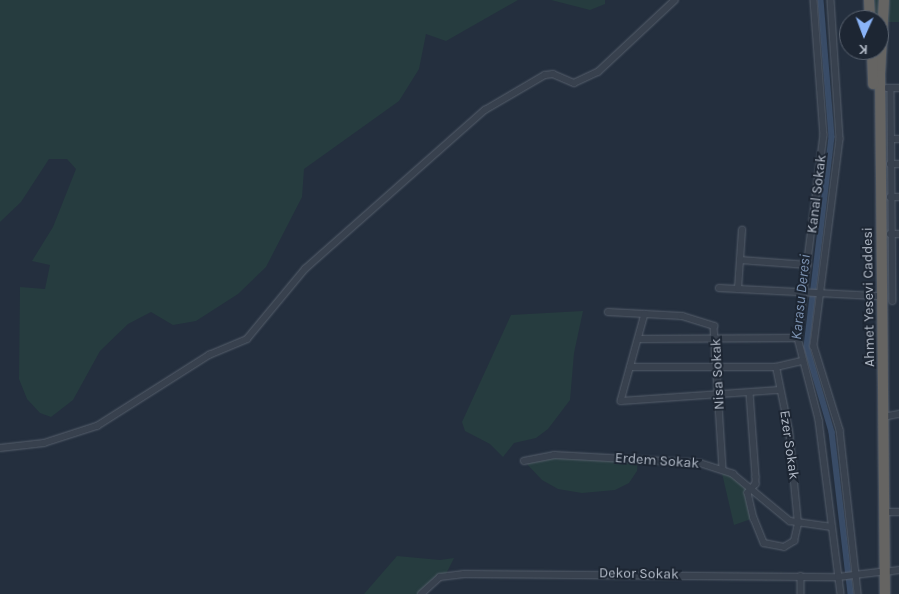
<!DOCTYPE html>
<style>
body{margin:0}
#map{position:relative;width:899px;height:594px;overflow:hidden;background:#242f3e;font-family:Karla,sans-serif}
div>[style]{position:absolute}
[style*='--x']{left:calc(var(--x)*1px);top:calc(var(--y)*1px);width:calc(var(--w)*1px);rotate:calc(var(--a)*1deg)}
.green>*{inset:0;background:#263c3f}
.canal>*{height:5.5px;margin:-2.75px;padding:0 2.75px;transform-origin:2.75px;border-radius:2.75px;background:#394c67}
.roads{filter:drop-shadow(0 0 1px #565f6c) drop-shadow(0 0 1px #565f6c)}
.minor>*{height:5.5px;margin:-2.75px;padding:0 2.75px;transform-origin:2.75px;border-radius:2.75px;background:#38414e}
.trunk>*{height:10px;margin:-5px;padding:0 5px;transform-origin:5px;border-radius:5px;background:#656462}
span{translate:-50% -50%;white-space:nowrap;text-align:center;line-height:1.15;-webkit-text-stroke:4px #1d2633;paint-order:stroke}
.street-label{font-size:14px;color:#b4bcc9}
.water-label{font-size:15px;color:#7c92b1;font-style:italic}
.north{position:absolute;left:839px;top:10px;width:50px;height:50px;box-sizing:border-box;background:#1d2633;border:1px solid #59626f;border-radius:50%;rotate:182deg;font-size:14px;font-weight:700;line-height:20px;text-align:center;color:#b4bcc9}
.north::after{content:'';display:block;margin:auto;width:18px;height:22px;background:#8ab4f8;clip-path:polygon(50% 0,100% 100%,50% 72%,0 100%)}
</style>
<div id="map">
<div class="green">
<i style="clip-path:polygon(0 0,518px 0,446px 41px,426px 34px,419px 69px,399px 101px,304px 169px,302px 197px,266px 267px,238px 294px,196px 321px,173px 325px,151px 312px,128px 324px,100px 351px,73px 400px,51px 417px,40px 413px,27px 399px,19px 379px,20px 287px,45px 289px,50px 265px,32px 261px,53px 227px,76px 169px,67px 159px,49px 159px,21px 202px,0 222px)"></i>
<i style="clip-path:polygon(551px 0,605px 0,605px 4px,590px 10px)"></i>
<i style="clip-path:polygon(869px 0,899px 0,899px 22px,883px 22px,879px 50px,879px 20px,870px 20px)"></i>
<i style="clip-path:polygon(583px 311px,574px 353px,570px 400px,548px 429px,536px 438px,514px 443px,503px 457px,490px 444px,465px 431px,462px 422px,511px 315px)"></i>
<i style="clip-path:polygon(535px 457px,638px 459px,637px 471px,629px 483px,615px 490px,582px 493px,558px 489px,542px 480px,524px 461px)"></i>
<i style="clip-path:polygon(721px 469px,753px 488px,748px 493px,754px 518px,734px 525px)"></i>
<i style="clip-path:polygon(397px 556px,440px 560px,454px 558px,445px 576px,431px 581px,421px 594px,364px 594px)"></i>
</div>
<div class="canal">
<i style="--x:821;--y:0;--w:137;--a:85.4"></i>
<i style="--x:832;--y:137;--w:211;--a:96.8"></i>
<i style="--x:807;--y:347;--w:89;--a:73.6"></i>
<i style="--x:832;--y:432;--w:163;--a:83.3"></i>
</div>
<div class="roads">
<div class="minor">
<i style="--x:814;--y:0;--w:135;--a:85.8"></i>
<i style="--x:824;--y:135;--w:205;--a:97.3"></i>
<i style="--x:798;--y:338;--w:85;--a:75.6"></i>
<i style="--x:819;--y:420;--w:175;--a:82.8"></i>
<i style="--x:831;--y:0;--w:139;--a:86.3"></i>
<i style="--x:840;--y:139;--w:209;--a:97.2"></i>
<i style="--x:814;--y:346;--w:88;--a:72.8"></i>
<i style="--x:840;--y:430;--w:165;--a:83.7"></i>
<i style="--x:887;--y:88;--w:12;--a:0"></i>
<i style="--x:891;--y:88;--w:213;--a:89.5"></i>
<i style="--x:891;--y:139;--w:8;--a:0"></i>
<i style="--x:890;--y:164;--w:9;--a:0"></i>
<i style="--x:890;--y:197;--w:9;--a:0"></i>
<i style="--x:890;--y:234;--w:9;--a:0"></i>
<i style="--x:740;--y:260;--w:68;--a:4.2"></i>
<i style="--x:719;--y:288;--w:157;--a:2.9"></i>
<i style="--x:738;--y:289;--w:59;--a:-86.1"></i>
<i style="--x:608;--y:312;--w:74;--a:3.1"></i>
<i style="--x:682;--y:316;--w:34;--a:17"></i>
<i style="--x:714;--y:326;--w:143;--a:86.4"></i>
<i style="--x:645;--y:314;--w:90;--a:105.4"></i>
<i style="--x:621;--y:401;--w:159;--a:-4"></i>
<i style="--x:641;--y:339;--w:157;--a:-0.4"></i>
<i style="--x:630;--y:367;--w:146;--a:0"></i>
<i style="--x:776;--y:367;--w:26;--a:-13"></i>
<i style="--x:750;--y:393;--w:84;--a:85.9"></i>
<i style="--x:756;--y:477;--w:7;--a:90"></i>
<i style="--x:756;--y:484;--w:12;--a:132"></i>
<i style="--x:748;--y:493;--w:26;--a:77"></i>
<i style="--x:754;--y:518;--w:27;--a:68"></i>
<i style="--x:764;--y:543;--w:20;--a:11"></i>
<i style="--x:784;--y:547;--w:12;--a:-31"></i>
<i style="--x:794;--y:541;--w:17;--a:-77"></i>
<i style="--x:798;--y:524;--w:93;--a:-95.5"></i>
<i style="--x:789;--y:431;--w:65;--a:-101.5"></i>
<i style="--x:883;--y:417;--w:16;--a:-11"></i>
<i style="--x:0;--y:448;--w:44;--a:-6.5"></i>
<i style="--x:44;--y:443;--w:56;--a:-17.8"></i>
<i style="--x:97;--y:426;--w:133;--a:-32.4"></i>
<i style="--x:209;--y:355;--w:41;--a:-22.8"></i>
<i style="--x:247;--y:339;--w:91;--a:-50.4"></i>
<i style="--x:305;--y:269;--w:240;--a:-41.5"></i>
<i style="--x:485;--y:110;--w:69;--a:-30.3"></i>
<i style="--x:545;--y:75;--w:8;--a:-7"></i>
<i style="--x:553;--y:74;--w:23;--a:23"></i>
<i style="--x:574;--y:83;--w:26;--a:-25"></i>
<i style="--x:598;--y:72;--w:105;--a:-43.1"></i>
<i style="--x:524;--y:461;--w:31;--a:-11"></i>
<i style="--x:554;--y:455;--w:146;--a:3.1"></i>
<i style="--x:700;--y:463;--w:35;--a:18"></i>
<i style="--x:733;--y:474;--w:74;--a:39.5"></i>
<i style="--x:790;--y:521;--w:42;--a:8.1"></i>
<i style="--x:885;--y:512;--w:14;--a:0"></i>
<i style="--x:885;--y:572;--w:14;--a:-8"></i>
<i style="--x:801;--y:576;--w:18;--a:90"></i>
<i style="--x:421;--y:594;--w:25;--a:-42"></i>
<i style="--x:440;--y:577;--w:24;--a:-7"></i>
<i style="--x:464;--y:574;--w:374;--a:0.5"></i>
<i style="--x:838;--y:577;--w:41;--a:-7"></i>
</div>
<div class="trunk">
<i style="--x:869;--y:0;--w:20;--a:87"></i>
<i style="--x:884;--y:0;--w:75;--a:93.1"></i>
<i style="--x:880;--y:75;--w:519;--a:89.45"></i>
<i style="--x:872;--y:50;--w:34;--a:88"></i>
</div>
</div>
<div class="street-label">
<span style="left:817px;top:194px;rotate:-83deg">Kanal Sokak</span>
<span style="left:869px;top:297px;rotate:-91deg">Ahmet Yesevi Caddesi</span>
<span style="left:718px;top:374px;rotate:-93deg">Nisa Sokak</span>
<span style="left:789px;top:445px;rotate:82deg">Ezer Sokak</span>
<span style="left:657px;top:461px;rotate:4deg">Erdem Sokak</span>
<span style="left:639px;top:574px;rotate:1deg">Dekor Sokak</span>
</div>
<div class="water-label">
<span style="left:801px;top:297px;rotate:-84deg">Karasu Deresi</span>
</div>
<div class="north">K</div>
</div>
